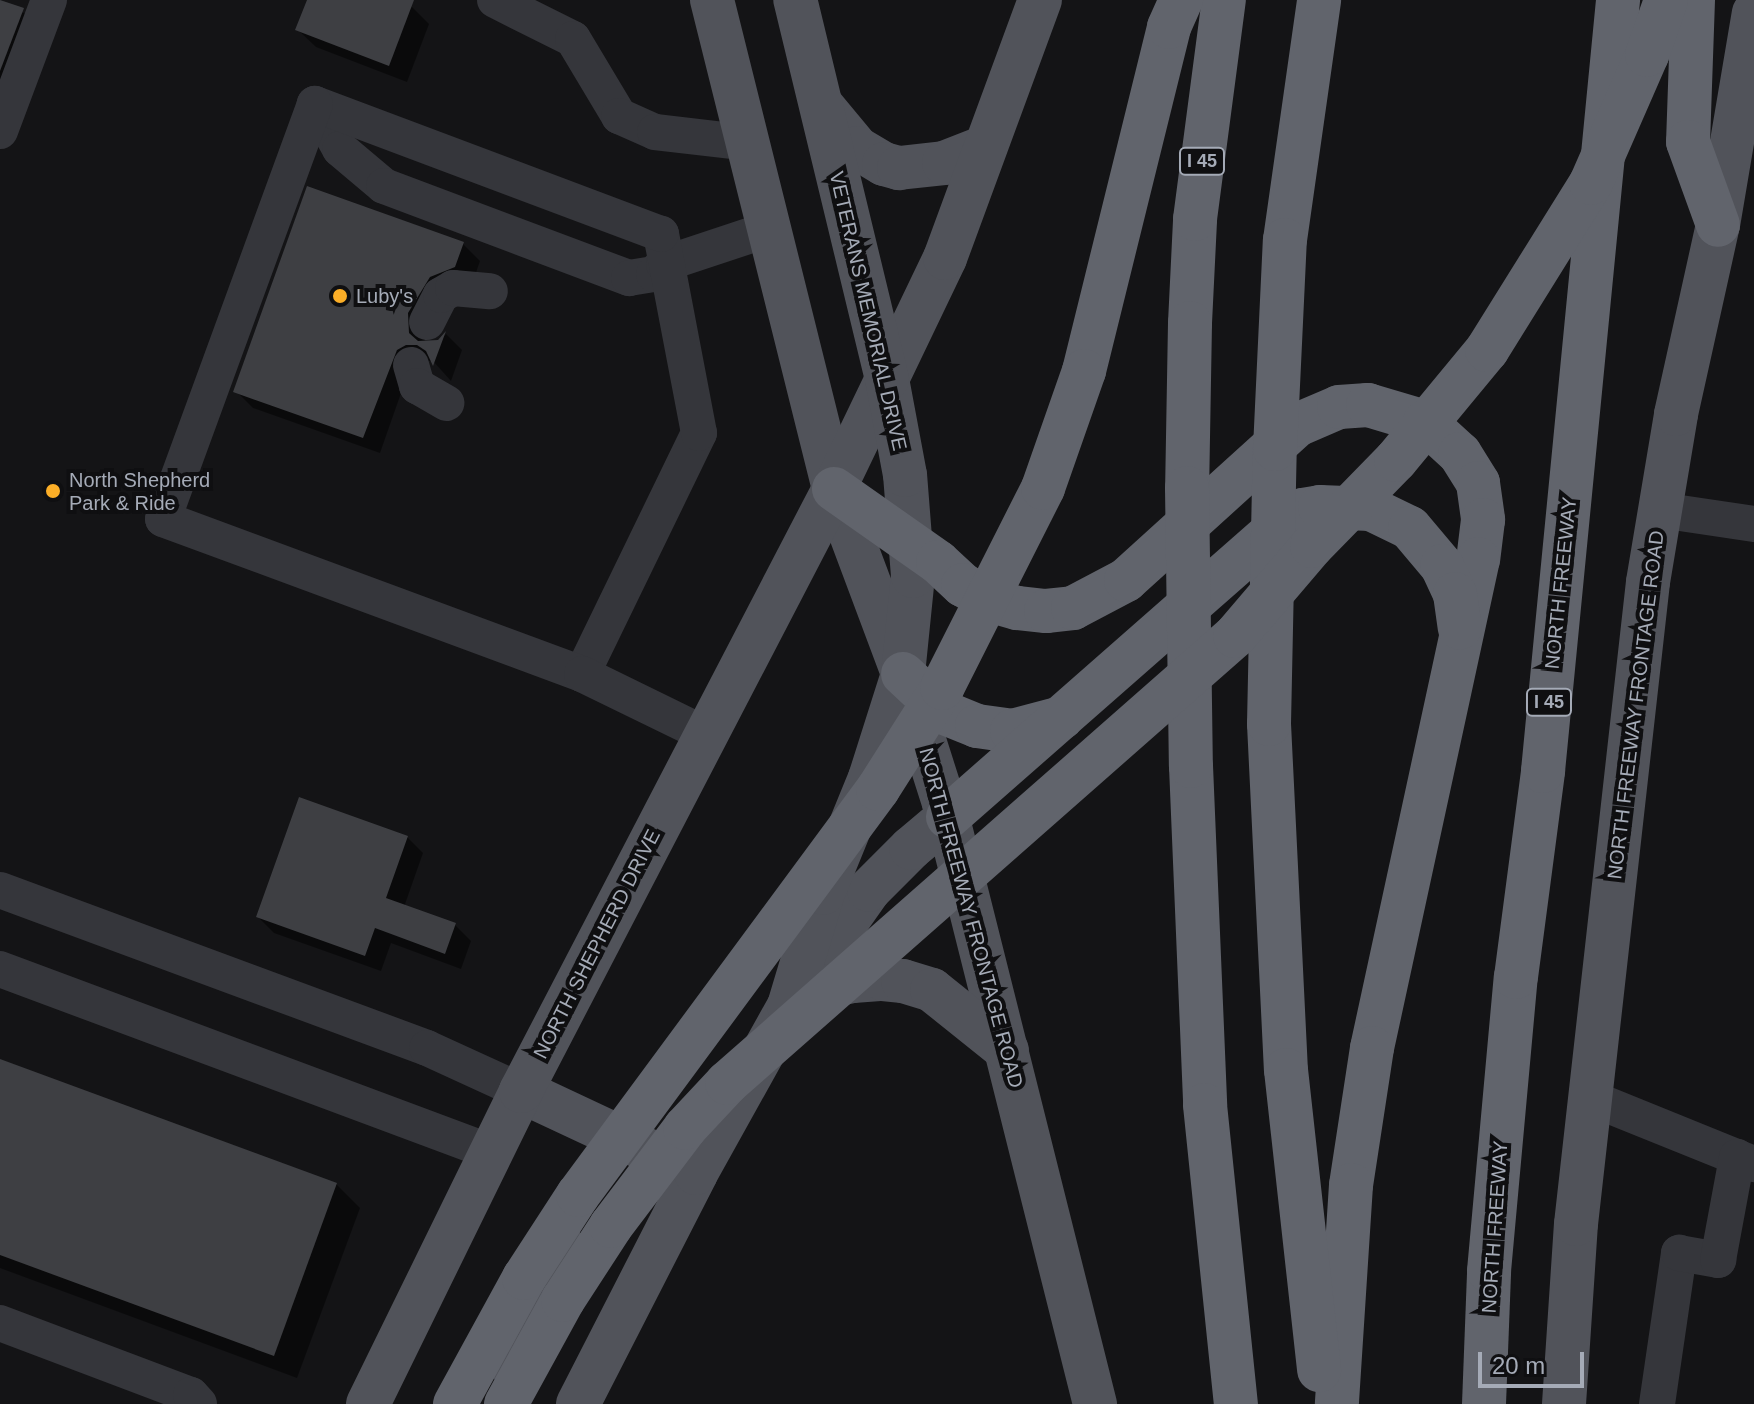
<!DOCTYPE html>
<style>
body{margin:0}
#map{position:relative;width:1754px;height:1404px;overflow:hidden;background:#141416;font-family:Arial,sans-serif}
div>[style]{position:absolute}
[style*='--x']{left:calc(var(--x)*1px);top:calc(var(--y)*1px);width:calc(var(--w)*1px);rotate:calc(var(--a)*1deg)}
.shadow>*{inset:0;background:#0007}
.building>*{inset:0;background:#3e3f43}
.minor>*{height:36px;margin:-18px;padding:0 18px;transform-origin:18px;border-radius:18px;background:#35363b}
.major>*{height:44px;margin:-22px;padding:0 22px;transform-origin:22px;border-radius:22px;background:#51535a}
.highway>*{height:44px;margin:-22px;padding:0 22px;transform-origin:22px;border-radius:22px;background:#61646c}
.highway-bridge>*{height:44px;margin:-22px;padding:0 22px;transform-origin:22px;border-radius:22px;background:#61646c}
.dots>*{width:22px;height:22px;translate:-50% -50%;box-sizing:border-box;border:4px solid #0f0f11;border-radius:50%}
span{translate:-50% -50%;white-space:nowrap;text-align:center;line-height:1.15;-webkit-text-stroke:8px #0f0f11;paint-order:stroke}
.shield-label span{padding:2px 6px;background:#0f0f11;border:2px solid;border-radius:6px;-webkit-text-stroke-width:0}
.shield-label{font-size:18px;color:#a5abb7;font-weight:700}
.poi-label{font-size:20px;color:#a5abb7}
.left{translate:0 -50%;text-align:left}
.street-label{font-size:20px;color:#a5abb7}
.scale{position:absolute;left:1478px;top:1352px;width:106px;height:36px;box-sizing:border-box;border:4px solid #a5abb7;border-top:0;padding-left:10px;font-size:24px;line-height:28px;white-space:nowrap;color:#a5abb7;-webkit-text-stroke:6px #0f0f11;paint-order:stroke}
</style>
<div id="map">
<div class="shadow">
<i style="clip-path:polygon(309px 0,396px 0,411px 6px,429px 24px,407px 82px,316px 47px,298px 30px)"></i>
<i style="clip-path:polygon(0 1px,28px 15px,0 89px)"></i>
<i style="clip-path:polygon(308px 189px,463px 244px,480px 261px,472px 284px,424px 331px,425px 343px,438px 342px,446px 334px,462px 350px,451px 381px,433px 361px,422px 361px,407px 376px,380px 453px,253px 408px,236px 391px)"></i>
<i style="clip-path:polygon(407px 837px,423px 853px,404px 907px,455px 925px,471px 941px,461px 969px,391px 943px,381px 971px,274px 933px,258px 917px)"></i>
<i style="clip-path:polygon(0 1061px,336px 1184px,360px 1208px,297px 1378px,0 1268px)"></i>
</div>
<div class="building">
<i style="clip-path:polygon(0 0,24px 8px,0 71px)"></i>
<i style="clip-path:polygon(307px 0,414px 0,389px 66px,295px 30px)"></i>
<i style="clip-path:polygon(307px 186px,464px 242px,455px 267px,430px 277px,408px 313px,409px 333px,418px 341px,438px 340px,446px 331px,433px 366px,426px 351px,417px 345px,406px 345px,397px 350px,363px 438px,233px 392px)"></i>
<i style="clip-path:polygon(299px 797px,408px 836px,386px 898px,456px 923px,445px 954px,375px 928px,365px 956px,256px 917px)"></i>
<i style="clip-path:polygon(0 1059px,337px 1183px,274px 1356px,0 1255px)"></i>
</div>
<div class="minor">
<i style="--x:495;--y:0;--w:87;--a:26.6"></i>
<i style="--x:573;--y:39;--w:90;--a:59.1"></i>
<i style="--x:619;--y:116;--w:39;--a:24"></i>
<i style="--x:655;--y:132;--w:94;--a:6.7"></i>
<i style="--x:315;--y:104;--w:51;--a:60.9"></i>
<i style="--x:340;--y:149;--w:57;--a:40.1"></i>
<i style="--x:384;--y:186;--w:262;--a:20.6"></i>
<i style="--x:629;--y:278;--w:25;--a:-9"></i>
<i style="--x:654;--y:274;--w:14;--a:-45"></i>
<i style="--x:664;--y:264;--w:111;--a:-18.4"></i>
<i style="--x:0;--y:131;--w:140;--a:-69.5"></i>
<i style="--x:427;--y:322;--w:30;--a:-63"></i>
<i style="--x:441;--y:295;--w:14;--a:-30"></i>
<i style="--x:453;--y:288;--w:37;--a:5"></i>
<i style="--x:411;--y:365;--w:22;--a:74"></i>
<i style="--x:417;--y:386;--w:34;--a:30"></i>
<i style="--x:1660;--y:510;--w:95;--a:8.5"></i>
<i style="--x:582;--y:674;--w:268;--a:-64.1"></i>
<i style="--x:699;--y:433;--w:203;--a:-100.8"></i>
<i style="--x:661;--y:234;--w:370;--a:-159.4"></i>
<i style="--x:315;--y:104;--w:442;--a:110.1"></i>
<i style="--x:163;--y:519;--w:447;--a:20.3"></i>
<i style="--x:582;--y:674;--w:137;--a:26"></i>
<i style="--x:0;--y:890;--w:455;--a:20.3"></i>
<i style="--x:427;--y:1048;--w:103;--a:24.6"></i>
<i style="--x:0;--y:969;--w:524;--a:20.44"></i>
<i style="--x:1593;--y:1099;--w:174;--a:22"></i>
<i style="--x:0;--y:1323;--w:204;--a:20.7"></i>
<i style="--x:191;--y:1395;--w:12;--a:48"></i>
<i style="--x:1657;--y:1404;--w:153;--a:-81.7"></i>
<i style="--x:1679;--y:1253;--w:40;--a:10"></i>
<i style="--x:1718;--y:1260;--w:105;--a:-79.5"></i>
</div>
<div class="major">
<i style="--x:712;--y:0;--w:504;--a:75.99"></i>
<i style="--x:834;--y:489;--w:197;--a:69.5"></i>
<i style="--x:903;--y:674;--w:135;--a:72.4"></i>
<i style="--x:944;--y:803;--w:620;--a:75.9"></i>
<i style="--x:823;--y:107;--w:53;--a:50.3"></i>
<i style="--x:857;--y:148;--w:31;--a:31"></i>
<i style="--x:884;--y:164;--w:16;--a:15"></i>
<i style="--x:899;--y:168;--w:45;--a:-6.3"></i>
<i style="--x:944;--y:163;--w:44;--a:-21.3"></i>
<i style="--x:812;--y:971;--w:99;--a:-54.9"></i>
<i style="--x:869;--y:890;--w:59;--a:-45"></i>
<i style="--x:911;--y:848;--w:48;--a:-40"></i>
<i style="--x:818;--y:989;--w:36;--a:-13"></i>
<i style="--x:853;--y:981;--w:30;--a:-4"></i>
<i style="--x:883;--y:979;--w:20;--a:6"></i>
<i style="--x:903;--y:981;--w:30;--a:17"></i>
<i style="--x:932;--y:990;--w:96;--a:38.7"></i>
<i style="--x:521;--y:1091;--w:193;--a:25.1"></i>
<i style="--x:512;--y:1366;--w:15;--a:-86"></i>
<i style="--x:513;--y:1351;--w:116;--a:-64.5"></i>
<i style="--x:368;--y:1404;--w:348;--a:-63.9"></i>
<i style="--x:521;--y:1091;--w:679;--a:-62.53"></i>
<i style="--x:834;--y:489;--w:122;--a:-64.3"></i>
<i style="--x:887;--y:379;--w:134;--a:-64.4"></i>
<i style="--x:945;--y:258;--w:275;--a:-69.8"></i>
<i style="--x:578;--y:1404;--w:259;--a:-62.9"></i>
<i style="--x:696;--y:1173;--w:191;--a:-60.9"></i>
<i style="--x:789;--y:1006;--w:118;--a:-73.3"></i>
<i style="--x:823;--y:893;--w:124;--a:-67.8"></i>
<i style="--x:870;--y:778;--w:109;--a:-72.4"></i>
<i style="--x:903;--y:674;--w:99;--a:-84.2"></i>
<i style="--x:913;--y:576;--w:101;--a:-94.5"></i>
<i style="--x:905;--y:475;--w:98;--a:-100.6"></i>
<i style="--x:887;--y:379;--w:390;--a:-103.6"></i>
<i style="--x:1564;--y:1404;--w:180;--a:-86.2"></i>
<i style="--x:1576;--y:1224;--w:646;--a:-83.6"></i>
<i style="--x:1648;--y:582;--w:170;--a:-80.5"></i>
<i style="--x:1676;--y:414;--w:194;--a:-77.5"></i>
<i style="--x:1718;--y:225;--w:215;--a:-80.4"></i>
</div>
<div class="highway">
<i style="--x:1693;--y:0;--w:142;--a:92"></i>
<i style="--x:1688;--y:142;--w:88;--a:70.1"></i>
<i style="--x:1285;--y:240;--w:242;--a:-81.9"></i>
<i style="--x:1190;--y:323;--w:104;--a:-87.2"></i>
<i style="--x:1195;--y:219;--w:221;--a:-82.5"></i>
<i style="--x:1084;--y:371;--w:354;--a:-76.1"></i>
<i style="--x:1169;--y:27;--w:30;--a:-66"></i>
<i style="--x:834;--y:489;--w:127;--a:35.1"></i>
<i style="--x:938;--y:562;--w:34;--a:43"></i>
<i style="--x:963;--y:585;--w:30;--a:30"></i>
<i style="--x:989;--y:600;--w:29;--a:16"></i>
<i style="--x:1017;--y:608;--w:29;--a:6"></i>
<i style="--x:1046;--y:611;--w:27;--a:-6"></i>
<i style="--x:1073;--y:608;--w:60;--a:-27.8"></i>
<i style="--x:1126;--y:580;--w:231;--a:-42.2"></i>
<i style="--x:1297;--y:425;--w:46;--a:-23.2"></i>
<i style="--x:1339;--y:407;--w:29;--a:-4"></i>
<i style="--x:1368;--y:405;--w:59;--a:16.6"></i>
<i style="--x:1425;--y:422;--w:47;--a:42.4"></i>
<i style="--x:1460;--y:454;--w:34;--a:58"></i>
<i style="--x:1478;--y:483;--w:37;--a:82"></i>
<i style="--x:1483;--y:520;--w:39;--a:97"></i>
<i style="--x:1478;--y:559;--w:500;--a:102.23"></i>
<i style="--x:1372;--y:1048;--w:139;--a:98.7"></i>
<i style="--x:1351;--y:1185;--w:219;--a:93.7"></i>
<i style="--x:903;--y:674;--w:57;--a:42.9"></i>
<i style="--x:945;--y:713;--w:35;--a:22"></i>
<i style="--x:977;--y:726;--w:35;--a:8"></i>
<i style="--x:1012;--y:731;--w:51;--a:-14.9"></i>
<i style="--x:1269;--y:724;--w:346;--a:87.2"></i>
<i style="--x:1286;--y:1070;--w:302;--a:83.7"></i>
<i style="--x:1191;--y:766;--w:339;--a:87.6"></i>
<i style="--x:1205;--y:1105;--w:301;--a:84.1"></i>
<i style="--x:948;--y:817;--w:453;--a:-41.3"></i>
<i style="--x:1288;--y:518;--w:17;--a:-28"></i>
<i style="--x:1303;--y:510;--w:17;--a:-10"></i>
<i style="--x:1320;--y:507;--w:51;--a:2.2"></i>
<i style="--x:1371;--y:509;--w:43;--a:26"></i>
<i style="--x:1410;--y:528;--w:50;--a:49.9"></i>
<i style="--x:1442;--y:566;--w:31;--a:65"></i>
<i style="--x:1455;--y:594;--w:34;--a:82"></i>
<i style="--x:1484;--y:1404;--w:133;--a:-87.8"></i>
<i style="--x:1489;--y:1271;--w:295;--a:-84.8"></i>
<i style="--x:1516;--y:977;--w:208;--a:-82.5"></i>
<i style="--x:1543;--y:771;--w:775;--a:-84.44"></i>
</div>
<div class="highway-bridge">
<i style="--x:1190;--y:323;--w:165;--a:91"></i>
<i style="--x:1187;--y:488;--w:278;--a:89.2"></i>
<i style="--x:1269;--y:724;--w:275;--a:-88.8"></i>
<i style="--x:1275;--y:449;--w:209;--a:-87.3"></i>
<i style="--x:455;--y:1404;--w:144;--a:-61.3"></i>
<i style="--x:524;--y:1278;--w:99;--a:-57"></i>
<i style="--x:578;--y:1195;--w:505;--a:-53.54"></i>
<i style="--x:878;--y:789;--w:120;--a:-57.6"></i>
<i style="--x:942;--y:688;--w:224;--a:-63.2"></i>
<i style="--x:1043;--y:488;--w:124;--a:-70.7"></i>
<i style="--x:506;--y:1404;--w:119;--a:-61.3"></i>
<i style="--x:563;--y:1300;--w:88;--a:-57"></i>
<i style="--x:611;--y:1226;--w:123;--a:-52.9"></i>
<i style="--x:685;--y:1128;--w:62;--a:-47"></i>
<i style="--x:727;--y:1083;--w:677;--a:-41.35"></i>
<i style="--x:1235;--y:636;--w:118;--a:-49.5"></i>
<i style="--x:1312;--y:546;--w:120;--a:-45.7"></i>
<i style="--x:1396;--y:460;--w:143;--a:-50.4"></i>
<i style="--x:1487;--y:350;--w:197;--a:-58.1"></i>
<i style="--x:1591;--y:183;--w:140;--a:-66.4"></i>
<i style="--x:1647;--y:55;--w:58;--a:-70.9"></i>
</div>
<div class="dots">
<i style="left:340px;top:296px;background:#fbae27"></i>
<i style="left:53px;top:491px;background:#fbae27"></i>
</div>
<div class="shield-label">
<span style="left:1202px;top:161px">I 45</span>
<span style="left:1549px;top:702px">I 45</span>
</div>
<div class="poi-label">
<span class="left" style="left:356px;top:296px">Luby's</span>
<span class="left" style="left:69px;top:492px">North Shepherd<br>Park &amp; Ride</span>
</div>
<div class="street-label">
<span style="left:868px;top:311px;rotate:77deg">VETERANS MEMORIAL DRIVE</span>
<span style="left:1561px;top:583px;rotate:-84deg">NORTH FREEWAY</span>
<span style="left:1636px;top:705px;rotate:-83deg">NORTH FREEWAY FRONTAGE ROAD</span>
<span style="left:971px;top:918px;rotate:75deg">NORTH FREEWAY FRONTAGE ROAD</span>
<span style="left:597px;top:944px;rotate:-63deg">NORTH SHEPHERD DRIVE</span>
<span style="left:1495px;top:1227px;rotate:-86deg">NORTH FREEWAY</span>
</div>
<div class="scale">20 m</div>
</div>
